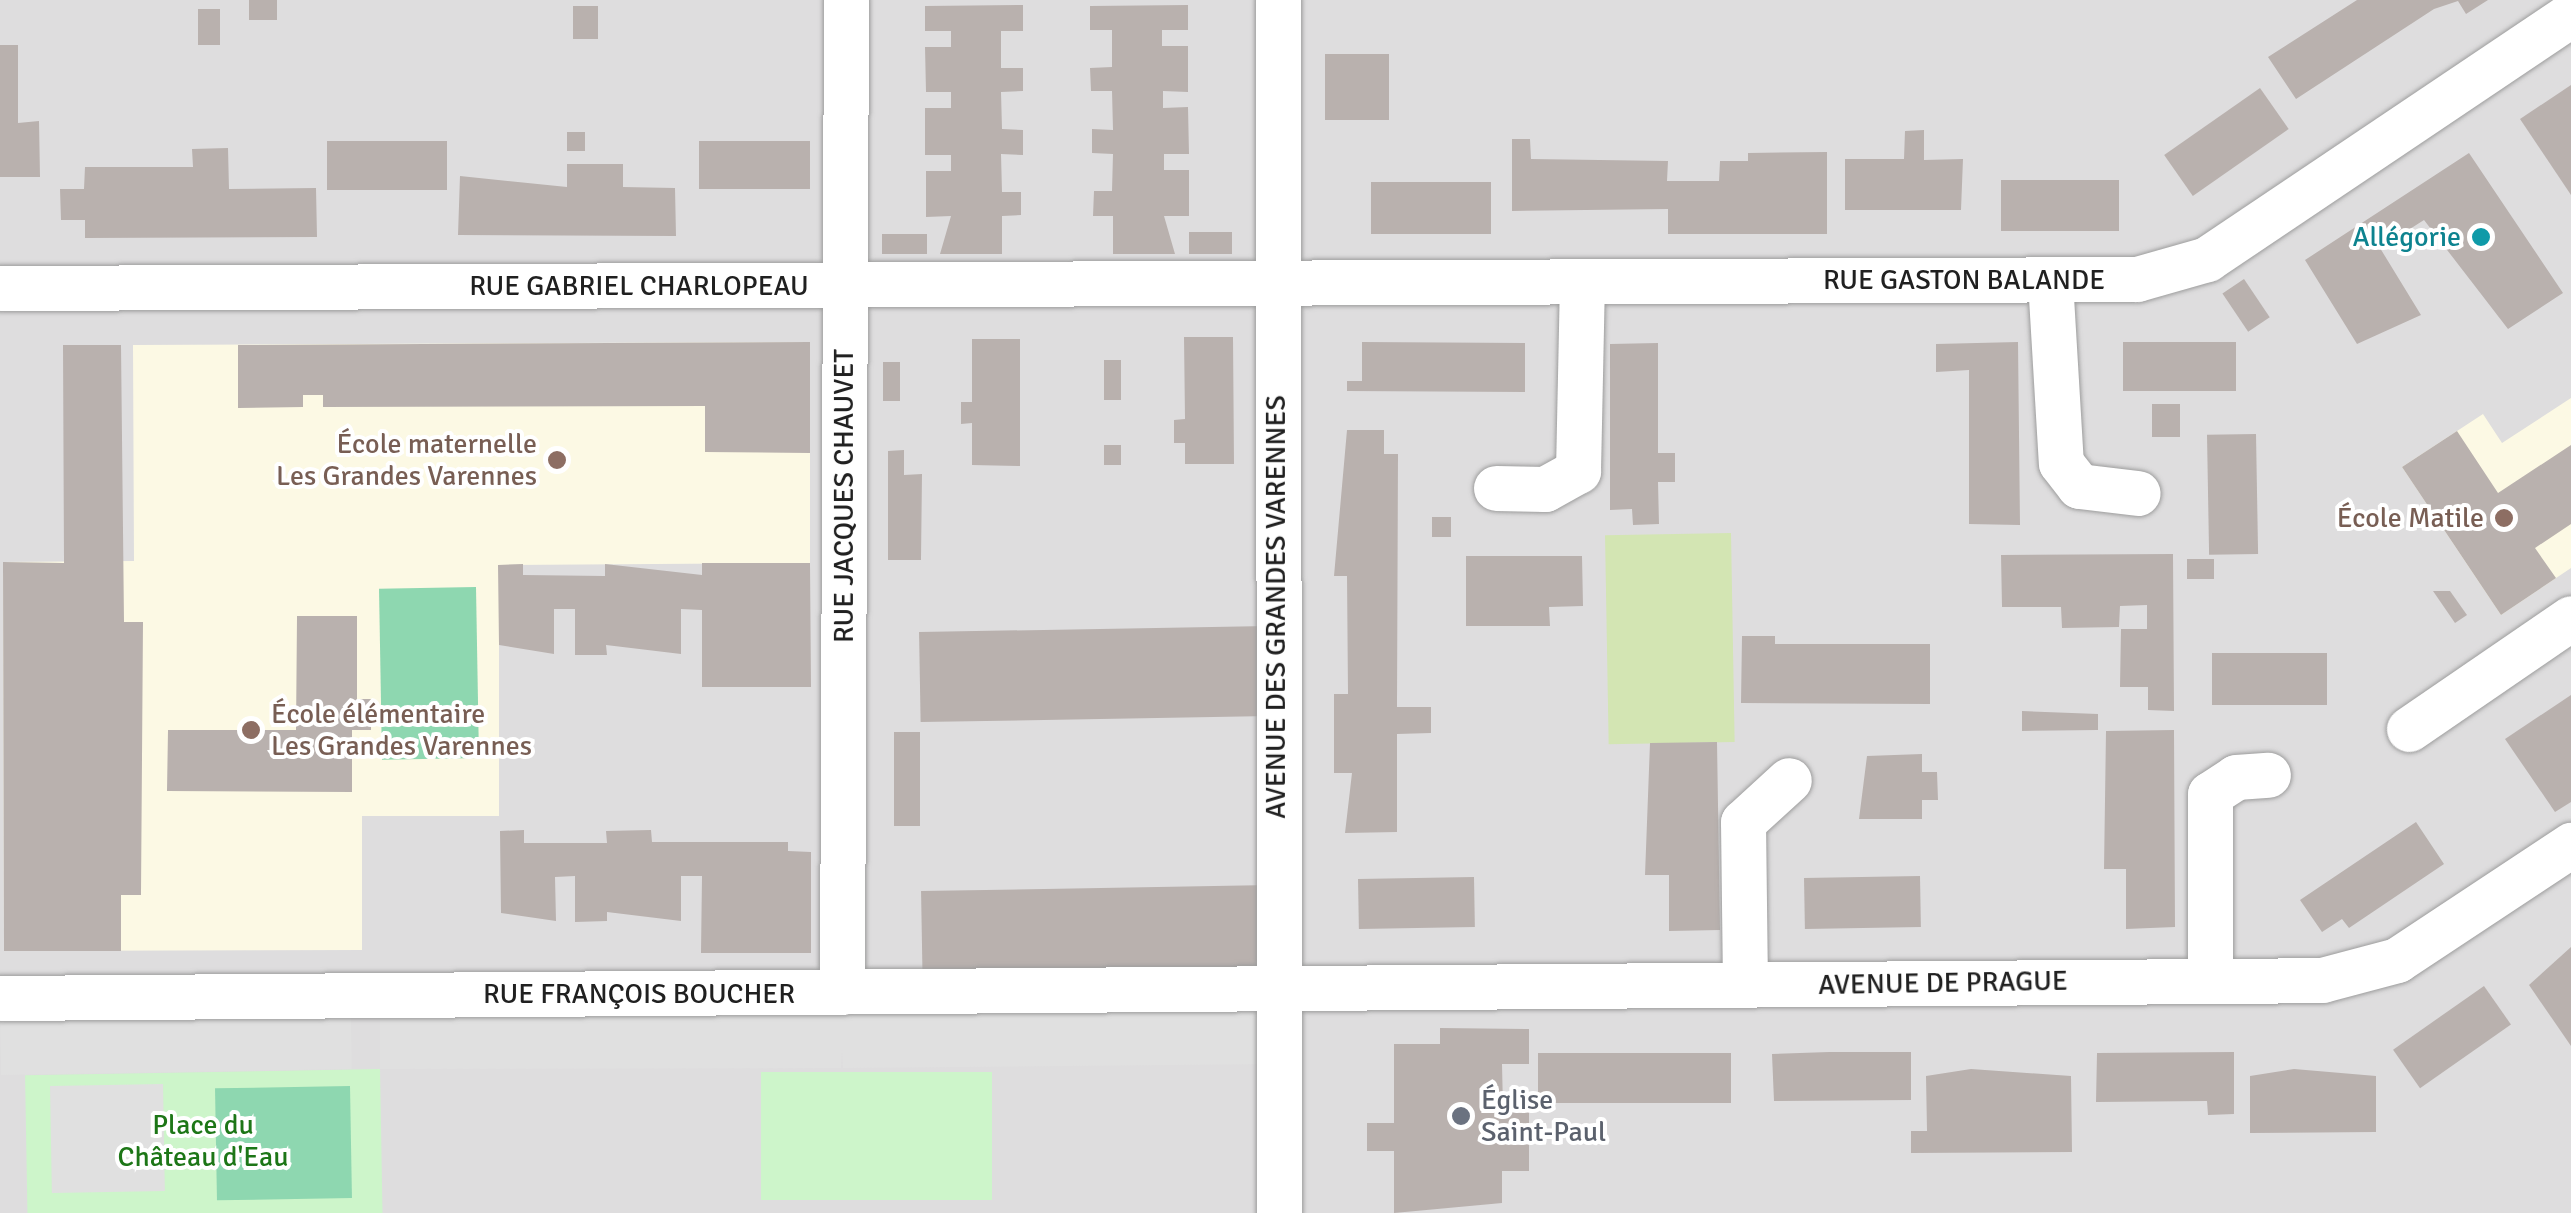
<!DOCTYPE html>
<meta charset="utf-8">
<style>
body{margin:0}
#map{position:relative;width:2571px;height:1213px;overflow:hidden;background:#f0ece8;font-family:Signika,sans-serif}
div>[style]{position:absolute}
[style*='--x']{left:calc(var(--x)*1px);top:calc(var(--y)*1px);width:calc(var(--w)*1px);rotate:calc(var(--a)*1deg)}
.residential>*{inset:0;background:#deddde;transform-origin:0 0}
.education>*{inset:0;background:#fcf9e4}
.grass>*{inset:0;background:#d3e5b3;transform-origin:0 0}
.park>*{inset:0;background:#cdf5ca;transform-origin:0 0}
.pitch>*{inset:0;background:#8ed7b0;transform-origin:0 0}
.parking>*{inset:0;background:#e0e0e0;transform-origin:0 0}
.building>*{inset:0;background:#b9b1ae;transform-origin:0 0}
.roads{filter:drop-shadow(0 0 2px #9d9d9d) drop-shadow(0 0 2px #9d9d9d)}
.minor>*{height:45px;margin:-22.5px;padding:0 22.5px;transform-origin:22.5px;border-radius:22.5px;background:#fff}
.dots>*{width:28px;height:28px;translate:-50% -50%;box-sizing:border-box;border:5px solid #fff;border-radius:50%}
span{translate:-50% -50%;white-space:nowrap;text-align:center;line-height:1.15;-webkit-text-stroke:8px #fff;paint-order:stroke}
.culture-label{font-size:28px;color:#0d838f}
.right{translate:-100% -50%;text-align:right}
.street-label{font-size:28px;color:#202020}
.education-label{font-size:28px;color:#785e54}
.left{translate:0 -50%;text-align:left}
.worship-label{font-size:28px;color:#5b616d}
.park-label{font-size:28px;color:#1d7617}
</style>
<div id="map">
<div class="residential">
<i style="left:0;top:0;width:2571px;height:1213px"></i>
</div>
<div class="education">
<i style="clip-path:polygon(810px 342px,810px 563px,499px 565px,499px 816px,362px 816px,362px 950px,4px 951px,3px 562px,134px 561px,133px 345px)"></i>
<i style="clip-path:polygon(2571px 398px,2571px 568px,2501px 615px,2402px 467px,2483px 414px,2502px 443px)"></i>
</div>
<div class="grass">
<i style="left:1731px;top:533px;width:209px;height:126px;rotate:89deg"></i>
</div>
<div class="park">
<i style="left:380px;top:1069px;width:144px;height:355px;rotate:89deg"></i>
<i style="left:992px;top:1072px;width:128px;height:231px;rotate:90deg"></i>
</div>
<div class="pitch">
<i style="left:476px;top:587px;width:171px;height:97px;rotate:89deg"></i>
<i style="left:350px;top:1086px;width:112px;height:135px;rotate:89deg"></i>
</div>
<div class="parking">
<i style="clip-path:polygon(1278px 989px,1279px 1064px,843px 1068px,842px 1049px,841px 1068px,380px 1069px,380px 996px)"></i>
<i style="left:351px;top:1014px;width:55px;height:351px;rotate:89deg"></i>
<i style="left:163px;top:1084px;width:107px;height:113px;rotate:89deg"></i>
</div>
<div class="building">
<i style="left:249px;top:0;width:28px;height:20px"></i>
<i style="clip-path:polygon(2357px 0,2488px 0,2466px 14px,2458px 1px,2434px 9px,2296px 99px,2268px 57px)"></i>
<i style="clip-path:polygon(1023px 5px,1023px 31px,1001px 31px,1001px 68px,1023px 68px,1023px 91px,1001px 92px,1002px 129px,1023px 130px,1023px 155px,1001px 154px,1002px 192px,1021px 192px,1021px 215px,1002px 216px,1002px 254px,940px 254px,951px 216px,926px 217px,926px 171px,951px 171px,951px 155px,925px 155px,925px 108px,951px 108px,951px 92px,926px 92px,925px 47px,951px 47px,951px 31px,925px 31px,925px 6px)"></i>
<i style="clip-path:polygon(1188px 5px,1188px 30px,1162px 30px,1162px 46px,1188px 46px,1188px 92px,1163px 91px,1163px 108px,1188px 107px,1189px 154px,1164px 154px,1164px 170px,1189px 170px,1189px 216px,1164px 216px,1175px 254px,1113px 254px,1113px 216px,1093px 216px,1094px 191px,1112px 191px,1113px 154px,1092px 153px,1092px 129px,1113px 130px,1112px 91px,1091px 91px,1090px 68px,1112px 67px,1112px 30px,1090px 30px,1090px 6px)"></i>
<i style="left:573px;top:6px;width:25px;height:33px"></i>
<i style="left:198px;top:9px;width:22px;height:36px"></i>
<i style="clip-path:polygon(0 45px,18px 45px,18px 123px,39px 121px,40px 177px,0 177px)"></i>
<i style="left:1325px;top:54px;width:64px;height:66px"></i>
<i style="clip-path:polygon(2571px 85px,2571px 195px,2520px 119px)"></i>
<i style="left:2260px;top:88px;width:50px;height:117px;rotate:55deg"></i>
<i style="clip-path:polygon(1924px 130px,1924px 160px,1963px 159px,1961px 210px,1845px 210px,1845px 159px,1904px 159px,1905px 131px)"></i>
<i style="left:567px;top:132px;width:18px;height:19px"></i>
<i style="clip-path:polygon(1512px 139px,1530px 139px,1531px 159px,1668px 161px,1667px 181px,1719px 181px,1720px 161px,1748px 161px,1748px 153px,1827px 152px,1827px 234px,1668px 234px,1668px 209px,1512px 211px)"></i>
<i style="left:327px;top:141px;width:120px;height:49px"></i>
<i style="left:699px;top:141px;width:111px;height:48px"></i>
<i style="clip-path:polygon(228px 148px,229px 189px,316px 188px,317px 237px,85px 238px,85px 220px,61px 220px,60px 189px,84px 189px,85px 167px,193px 167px,192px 149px)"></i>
<i style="clip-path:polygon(2469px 153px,2563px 293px,2508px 329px,2424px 220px,2380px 248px,2421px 315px,2357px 344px,2305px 260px)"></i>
<i style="clip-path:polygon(567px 164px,623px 164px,623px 187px,675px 188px,676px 236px,458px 235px,460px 176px,567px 187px)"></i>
<i style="left:2119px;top:180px;width:51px;height:118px;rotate:90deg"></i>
<i style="left:1371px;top:182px;width:120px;height:52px"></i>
<i style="left:1189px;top:232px;width:43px;height:22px"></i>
<i style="left:882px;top:234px;width:45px;height:20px"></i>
<i style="left:2244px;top:279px;width:46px;height:26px;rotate:56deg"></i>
<i style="clip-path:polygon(1184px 337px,1233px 337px,1234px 464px,1185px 464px,1185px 443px,1174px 443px,1174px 420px,1185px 419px)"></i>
<i style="clip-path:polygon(972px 339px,1020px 339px,1020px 466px,972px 465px,972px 423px,961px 424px,961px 402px,972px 402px)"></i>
<i style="clip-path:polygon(810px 342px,810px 453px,705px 452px,705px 406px,323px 407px,323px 395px,303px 395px,303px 407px,238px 408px,238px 345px)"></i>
<i style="clip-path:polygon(1362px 342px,1525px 343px,1525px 392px,1347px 391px,1347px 381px,1362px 381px)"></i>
<i style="clip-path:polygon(2018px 342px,2020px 525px,1969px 524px,1969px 370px,1936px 372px,1936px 344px)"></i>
<i style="left:2123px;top:342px;width:113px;height:49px"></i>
<i style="clip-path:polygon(1658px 343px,1658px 453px,1675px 453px,1675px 482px,1658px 482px,1659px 524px,1633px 525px,1632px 509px,1610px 510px,1610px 344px)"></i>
<i style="clip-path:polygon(63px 345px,121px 345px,124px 622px,143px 622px,141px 895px,121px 895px,121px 951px,4px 951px,3px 562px,64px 563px)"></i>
<i style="left:1121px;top:360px;width:40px;height:17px;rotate:90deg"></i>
<i style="left:883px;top:362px;width:17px;height:39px"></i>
<i style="left:2152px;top:404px;width:28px;height:33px"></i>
<i style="clip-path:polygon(1347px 430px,1384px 430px,1384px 454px,1398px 454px,1397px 707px,1431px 707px,1431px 733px,1397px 734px,1397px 832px,1345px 833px,1352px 773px,1334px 773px,1334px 694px,1348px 694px,1347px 576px,1334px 576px)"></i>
<i style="clip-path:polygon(2457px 431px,2498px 493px,2571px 445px,2571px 524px,2535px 548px,2556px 578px,2501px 615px,2402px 467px)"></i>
<i style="left:2256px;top:434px;width:120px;height:49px;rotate:89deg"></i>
<i style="left:1104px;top:445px;width:17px;height:20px"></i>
<i style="clip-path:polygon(904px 450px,904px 475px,922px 474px,921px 560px,888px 560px,888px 451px)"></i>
<i style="left:1451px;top:517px;width:20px;height:19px;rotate:90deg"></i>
<i style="clip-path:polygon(2173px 554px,2174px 711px,2148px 710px,2148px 687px,2120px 687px,2121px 629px,2147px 629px,2147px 605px,2120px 606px,2119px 627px,2062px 628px,2061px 607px,2002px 607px,2001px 555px)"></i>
<i style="clip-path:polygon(1466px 556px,1582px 556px,1583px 606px,1549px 607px,1550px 626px,1466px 626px)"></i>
<i style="left:2214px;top:559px;width:20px;height:27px;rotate:90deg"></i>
<i style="clip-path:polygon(702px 563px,810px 563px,811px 687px,702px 687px,702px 610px,681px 609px,681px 654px,606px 645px,607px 655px,575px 655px,575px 609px,554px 609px,554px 654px,499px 645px,498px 565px,523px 564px,523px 575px,605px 576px,605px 564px,702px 575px)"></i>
<i style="clip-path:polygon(2433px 591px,2450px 591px,2467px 615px,2455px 623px)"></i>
<i style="clip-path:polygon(297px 616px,357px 616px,357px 699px,371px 699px,371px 730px,352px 730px,352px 792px,167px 791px,168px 730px,296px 730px)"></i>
<i style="left:1268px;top:626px;width:90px;height:349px;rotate:89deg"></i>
<i style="clip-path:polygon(1742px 636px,1775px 636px,1775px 644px,1930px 644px,1930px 704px,1741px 703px)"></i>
<i style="left:2212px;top:653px;width:115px;height:52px"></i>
<i style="clip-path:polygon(2571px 695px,2571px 802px,2555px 812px,2505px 739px)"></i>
<i style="clip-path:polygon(2022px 711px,2098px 714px,2098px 730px,2022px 731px)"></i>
<i style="clip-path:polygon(2174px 730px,2175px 927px,2126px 929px,2126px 869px,2104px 869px,2106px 731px)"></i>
<i style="left:894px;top:732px;width:26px;height:94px"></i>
<i style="clip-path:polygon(1717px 742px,1720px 930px,1669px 931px,1669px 875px,1645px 875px,1650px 743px)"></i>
<i style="clip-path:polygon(1922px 754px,1922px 772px,1937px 772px,1938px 800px,1922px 800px,1922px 819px,1859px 819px,1867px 756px)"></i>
<i style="clip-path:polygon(2416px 822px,2444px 864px,2349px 928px,2342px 919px,2322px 932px,2300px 900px)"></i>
<i style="clip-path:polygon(524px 830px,524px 843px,607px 843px,606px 831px,651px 830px,652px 842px,788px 842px,788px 851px,811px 852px,811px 953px,701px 953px,702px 876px,681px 876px,681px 921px,607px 912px,607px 921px,575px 922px,575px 876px,555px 877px,556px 921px,501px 913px,500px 831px)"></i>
<i style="left:1920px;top:876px;width:51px;height:116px;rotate:89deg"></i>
<i style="left:1474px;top:877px;width:50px;height:116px;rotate:89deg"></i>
<i style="left:1271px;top:885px;width:87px;height:350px;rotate:89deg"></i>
<i style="clip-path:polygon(2571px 947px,2571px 1046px,2529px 985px)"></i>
<i style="left:2484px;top:986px;width:47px;height:111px;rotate:55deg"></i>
<i style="clip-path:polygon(1440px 1028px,1529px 1029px,1529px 1064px,1502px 1064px,1503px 1108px,1529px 1108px,1529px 1171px,1502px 1171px,1502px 1203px,1394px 1213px,1394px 1151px,1367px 1151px,1367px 1123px,1394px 1123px,1394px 1044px,1440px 1044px)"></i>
<i style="clip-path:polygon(1829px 1052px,1911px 1052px,1911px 1100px,1774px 1101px,1772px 1054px)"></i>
<i style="clip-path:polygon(2234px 1052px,2234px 1114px,2208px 1115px,2207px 1101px,2096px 1102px,2097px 1053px)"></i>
<i style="left:1731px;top:1053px;width:50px;height:193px;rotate:90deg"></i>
<i style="clip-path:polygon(1971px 1069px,2071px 1076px,2072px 1152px,1911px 1153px,1911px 1131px,1927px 1131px,1926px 1076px)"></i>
<i style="clip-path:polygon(2294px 1069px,2376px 1076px,2376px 1132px,2250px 1133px,2250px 1076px)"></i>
</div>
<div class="roads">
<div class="minor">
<i style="--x:1278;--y:0;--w:1213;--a:89.95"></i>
<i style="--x:2050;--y:280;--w:183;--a:86.6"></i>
<i style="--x:2061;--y:463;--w:29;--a:52"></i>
<i style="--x:2079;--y:486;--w:59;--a:6.8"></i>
<i style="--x:0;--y:288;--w:2137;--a:-0.24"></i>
<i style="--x:2137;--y:279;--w:73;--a:-15.9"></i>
<i style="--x:2207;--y:259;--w:439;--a:-33.9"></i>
<i style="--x:1496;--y:488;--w:49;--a:1.2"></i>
<i style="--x:1545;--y:489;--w:38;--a:-29"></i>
<i style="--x:1578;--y:471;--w:189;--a:-88.8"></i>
<i style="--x:2409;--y:729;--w:196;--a:-34.4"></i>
<i style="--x:2210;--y:980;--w:186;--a:-90"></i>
<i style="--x:2210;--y:794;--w:31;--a:-33"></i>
<i style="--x:2236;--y:777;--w:32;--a:-4"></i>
<i style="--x:1745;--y:985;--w:163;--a:-90.7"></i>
<i style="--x:1743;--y:822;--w:62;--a:-42.4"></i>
<i style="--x:842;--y:992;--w:992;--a:-89.77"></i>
<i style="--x:0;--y:998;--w:2322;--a:-0.44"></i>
<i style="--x:2322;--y:980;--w:78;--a:-14.9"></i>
<i style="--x:2397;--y:960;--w:209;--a:-33.5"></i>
</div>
</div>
<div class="dots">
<i style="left:2481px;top:237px;background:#0f9aa8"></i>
<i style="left:557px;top:460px;background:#8d6e63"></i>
<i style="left:2504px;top:518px;background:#8d6e63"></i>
<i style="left:251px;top:730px;background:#8d6e63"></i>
<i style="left:1461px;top:1116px;background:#6b7280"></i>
</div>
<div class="culture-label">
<span class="right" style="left:2461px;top:237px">Allégorie</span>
</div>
<div class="street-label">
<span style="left:1964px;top:280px">RUE GASTON BALANDE</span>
<span style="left:639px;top:286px">RUE GABRIEL CHARLOPEAU</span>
<span style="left:844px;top:496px;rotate:-90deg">RUE JACQUES CHAUVET</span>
<span style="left:1276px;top:607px;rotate:-90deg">AVENUE DES GRANDES VARENNES</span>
<span style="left:1943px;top:983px;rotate:-1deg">AVENUE DE PRAGUE</span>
<span style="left:639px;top:994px">RUE FRANÇOIS BOUCHER</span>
</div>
<div class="education-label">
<span class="right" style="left:537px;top:460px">École maternelle<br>Les Grandes Varennes</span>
<span class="right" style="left:2484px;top:518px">École Matile</span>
<span class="left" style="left:271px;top:730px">École élémentaire<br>Les Grandes Varennes</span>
</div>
<div class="worship-label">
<span class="left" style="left:1481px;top:1116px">Église<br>Saint-Paul</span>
</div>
<div class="park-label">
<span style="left:203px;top:1141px">Place du<br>Château d'Eau</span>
</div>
</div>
